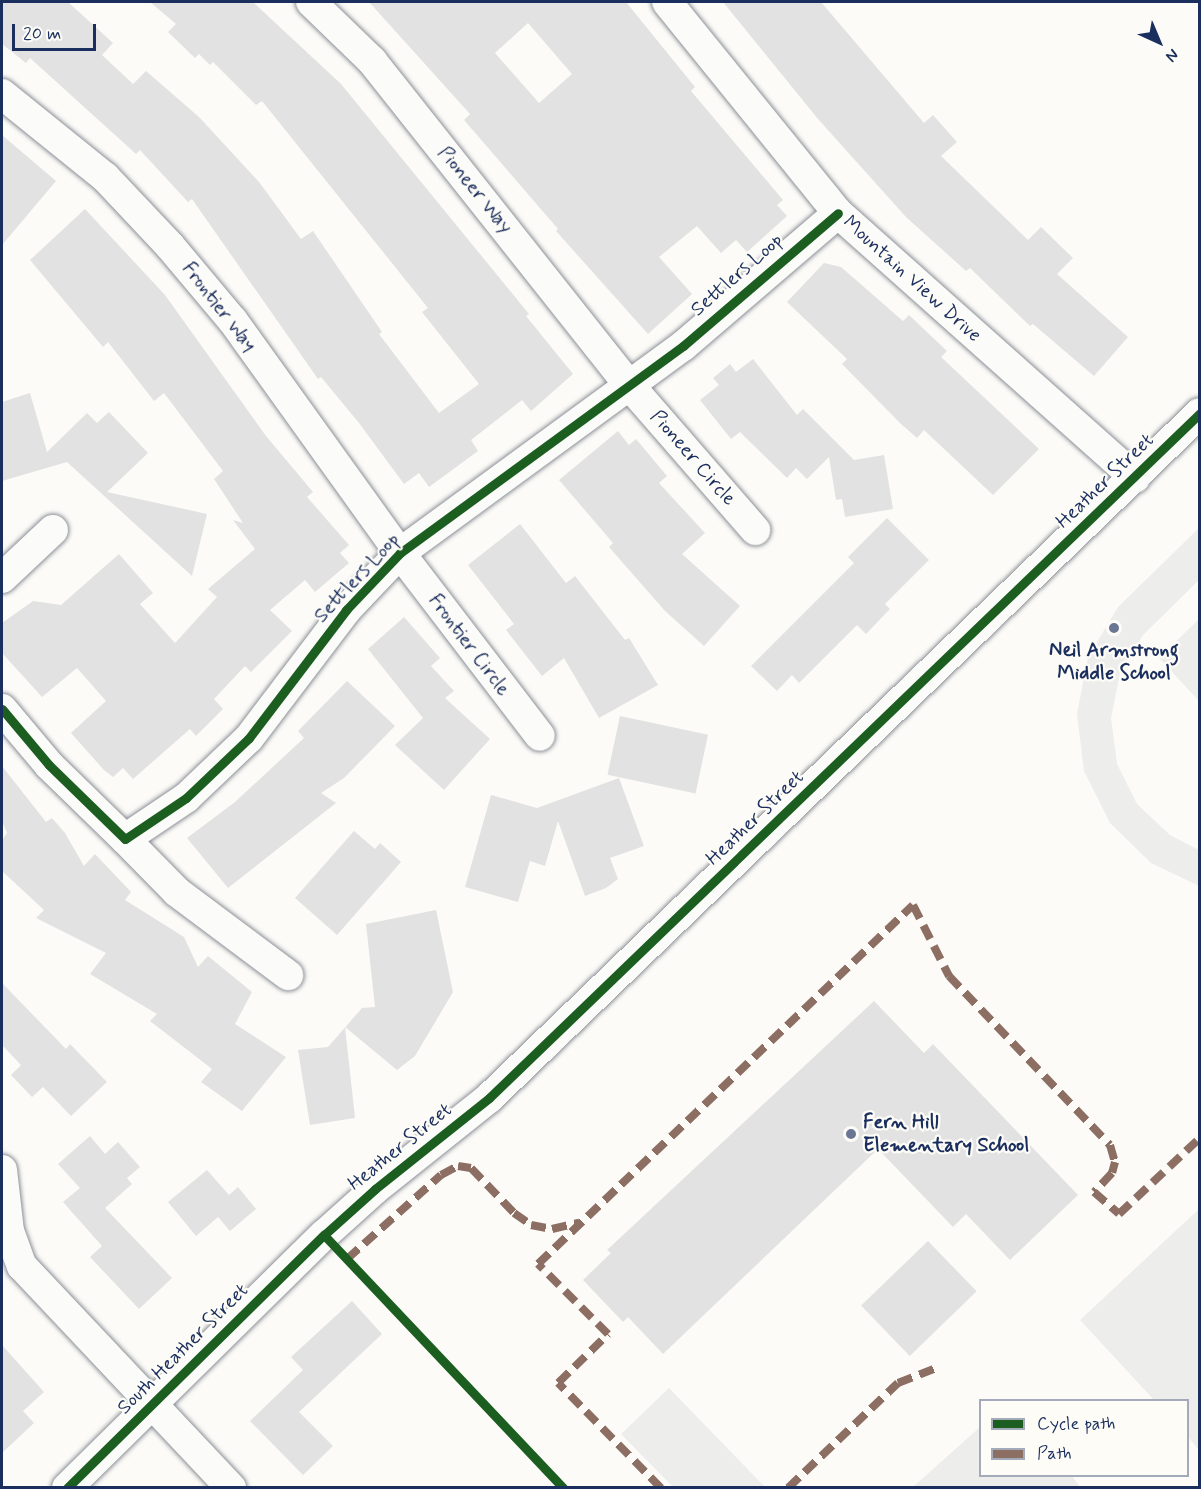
<!DOCTYPE html>
<style>
body{margin:0}
#map{position:relative;width:1201px;height:1489px;overflow:hidden;background:#fcfbf8;font-family:Mynerve,sans-serif}
div>[style]{position:absolute}
[style*='--x']{left:calc(var(--x)*1px);top:calc(var(--y)*1px);width:calc(var(--w)*1px);rotate:calc(var(--a)*1deg)}
.green>*{inset:0;background:#ededec}
.building>*{inset:0;background:#e2e2e2;transform-origin:0 0}
.roads{filter:drop-shadow(0 0 2px #8c9097) drop-shadow(0 0 2px #8c9097)}
.minor>*{height:30px;margin:-15px;padding:0 15px;transform-origin:15px;border-radius:15px;background:#fbfbf9}
.quiet>*{height:8px;margin-top:-4px;transform-origin:0;background:repeating-linear-gradient(90deg,#8d6e63 0 15px,transparent 0 23px)}
.cycleway>*{height:9px;margin:-4.5px;padding:0 4.5px;transform-origin:4.5px;border-radius:4.5px;background:#1b5e20}
.dots>*{width:16px;height:16px;translate:-50% -50%;box-sizing:border-box;border:3px solid #fdfcf7;border-radius:50%}
span{translate:-50% -50%;white-space:nowrap;text-align:center;line-height:1.15;-webkit-text-stroke:4.5px #fdfcf7;paint-order:stroke}
.street-label{font-size:20px;color:#1b2f5e}
.poi-label{font-size:20px;color:#1b2f5e;font-weight:700}
.left{translate:0 -50%;text-align:left}
.frame{position:absolute;inset:0;border:3px solid #1b2f5e;pointer-events:none}
.legend{position:absolute;left:979px;top:1399px;width:210px;height:78px;box-sizing:border-box;background:#fdfcf7;border:2px solid #a3aaba;margin:0;padding:8px 10px;list-style:none;font-size:18px;color:#1b2f5e}
.legend li{display:flex;align-items:center;gap:12px;height:30px}
.legend b{width:30px;border:2px solid #a3aaba}
.north{position:absolute;left:1129px;top:12px;width:60px;height:60px;-webkit-text-stroke:4px #fdfcf7;paint-order:stroke;rotate:136deg;font-size:16px;font-weight:700;line-height:24px;text-align:center;color:#1b2f5e}
.north::after{content:'';display:block;margin:auto;width:21px;height:27px;background:#1b2f5e;clip-path:polygon(50% 0,100% 100%,50% 72%,0 100%)}
.scale{position:absolute;left:12px;top:24px;width:84px;height:27px;box-sizing:border-box;border:3px solid #1b2f5e;border-top:0;padding-left:8px;font-size:18px;line-height:21px;white-space:nowrap;color:#1b2f5e;-webkit-text-stroke:4px #fdfcf7;paint-order:stroke}
</style>
<div id="map">
<div class="green">
<i style="clip-path:polygon(1199px 528px,1199px 580px,1143px 635px,1120px 674px,1111px 718px,1117px 764px,1137px 804px,1170px 835px,1199px 850px,1199px 886px,1151px 863px,1110px 823px,1084px 771px,1077px 714px,1088px 657px,1118px 607px)"></i>
<i style="clip-path:polygon(1199px 619px,1199px 701px,1159px 658px)"></i>
<i style="clip-path:polygon(1199px 1209px,1199px 1450px,1188px 1437px,1188px 1400px,1154px 1400px,1080px 1320px)"></i>
<i style="clip-path:polygon(669px 1388px,765px 1487px,673px 1487px,621px 1434px)"></i>
<i style="clip-path:polygon(980px 1427px,980px 1476px,1072px 1476px,1080px 1487px,913px 1487px)"></i>
</div>
<div class="building">
<i style="clip-path:polygon(2px 2px,68px 2px,113px 43px,102px 55px,133px 84px,146px 71px,199px 117px,259px 182px,301px 239px,313px 231px,382px 332px,379px 334px,439px 413px,479px 384px,422px 312px,428px 308px,262px 101px,256px 105px,213px 62px,210px 65px,199px 54px,195px 58px,168px 32px,176px 24px,150px 2px,253px 2px,341px 84px,529px 314px,526px 316px,573px 374px,531px 411px,522px 400px,471px 440px,478px 451px,429px 487px,419px 473px,404px 484px,359px 423px,321px 377px,318px 379px,192px 199px,188px 202px,140px 150px,136px 154px,30px 58px,26px 63px,2px 44px)"></i>
<i style="clip-path:polygon(evenodd,369px 2px,626px 2px,695px 87px,691px 91px,783px 200px,777px 205px,787px 216px,747px 252px,736px 240px,721px 253px,697px 226px,659px 257px,692px 294px,648px 334px,556px 231px,558px 229px,464px 120px,470px 114px,369px 2px,528px 23px,572px 74px,539px 103px,495px 53px,528px 23px)"></i>
<i style="clip-path:polygon(723px 2px,821px 2px,924px 123px,933px 115px,957px 142px,941px 156px,1028px 240px,1041px 227px,1073px 258px,1057px 274px,1128px 337px,1094px 376px,1033px 324px,1030px 326px,970px 268px,966px 271px,906px 217px,818px 119px)"></i>
<i style="clip-path:polygon(2px 135px,56px 181px,2px 245px)"></i>
<i style="clip-path:polygon(85px 209px,165px 295px,266px 436px,313px 492px,307px 497px,349px 545px,340px 553px,349px 563px,315px 592px,305px 580px,270px 610px,292px 631px,251px 672px,245px 666px,214px 699px,223px 709px,196px 736px,190px 729px,133px 779px,123px 768px,113px 777px,104px 770px,71px 733px,106px 701px,77px 668px,42px 697px,2px 653px,2px 623px,33px 601px,61px 605px,119px 554px,153px 593px,140px 604px,175px 643px,217px 597px,208px 589px,255px 549px,233px 520px,243px 523px,214px 479px,223px 471px,164px 393px,154px 401px,108px 342px,103px 347px,30px 260px)"></i>
<i style="clip-path:polygon(824px 263px,841px 267px,903px 321px,909px 315px,947px 351px,941px 357px,1039px 449px,993px 495px,924px 430px,917px 438px,900px 423px,842px 364px,847px 359px,787px 302px)"></i>
<i style="clip-path:polygon(753px 359px,797px 415px,803px 409px,854px 460px,884px 455px,893px 509px,845px 517px,842px 499px,836px 500px,829px 457px,807px 479px,796px 468px,787px 478px,740px 432px,731px 439px,700px 400px,719px 385px,713px 378px,730px 364px,736px 372px)"></i>
<i style="clip-path:polygon(30px 393px,47px 452px,87px 413px,97px 423px,109px 412px,148px 453px,107px 492px,207px 514px,192px 576px,67px 462px,2px 481px,2px 402px)"></i>
<i style="clip-path:polygon(618px 431px,629px 445px,636px 439px,667px 476px,659px 483px,705px 533px,682px 554px,740px 606px,704px 646px,665px 611px,609px 547px,613px 543px,559px 480px)"></i>
<i style="clip-path:polygon(887px 518px,929px 560px,885px 604px,890px 609px,866px 634px,857px 625px,799px 683px,792px 675px,777px 691px,751px 666px,854px 563px,848px 557px)"></i>
<i style="clip-path:polygon(520px 524px,566px 583px,575px 576px,625px 640px,629px 638px,658px 685px,599px 718px,564px 658px,542px 676px,506px 630px,514px 624px,468px 565px)"></i>
<i style="clip-path:polygon(404px 617px,440px 658px,431px 666px,454px 691px,445px 698px,490px 739px,444px 790px,395px 745px,423px 718px,368px 649px)"></i>
<i style="clip-path:polygon(347px 681px,395px 726px,344px 778px,321px 793px,336px 803px,228px 888px,187px 838px,235px 802px,304px 738px,298px 731px)"></i>
<i style="left:620px;top:716px;width:90px;height:60px;rotate:12deg"></i>
<i style="clip-path:polygon(2px 766px,46px 822px,52px 818px,65px 833px,84px 866px,95px 854px,131px 892px,125px 900px,184px 937px,198px 967px,208px 956px,252px 992px,235px 1024px,286px 1057px,242px 1111px,201px 1082px,212px 1069px,150px 1021px,157px 1014px,90px 974px,106px 953px,36px 918px,44px 910px,2px 871px,2px 840px,7px 833px,2px 821px)"></i>
<i style="clip-path:polygon(619px 778px,644px 846px,610px 858px,618px 879px,606px 888px,585px 896px,558px 821px,545px 866px,530px 861px,518px 902px,465px 887px,491px 795px,537px 808px)"></i>
<i style="clip-path:polygon(354px 831px,375px 849px,380px 843px,401px 862px,337px 935px,295px 898px)"></i>
<i style="clip-path:polygon(436px 910px,453px 992px,415px 1056px,397px 1070px,345px 1027px,355px 1118px,310px 1125px,298px 1050px,328px 1047px,362px 1008px,375px 1007px,366px 924px)"></i>
<i style="clip-path:polygon(2px 983px,66px 1049px,70px 1044px,107px 1082px,71px 1116px,43px 1087px,32px 1097px,11px 1075px,21px 1065px,2px 1045px)"></i>
<i style="clip-path:polygon(874px 1001px,924px 1053px,933px 1044px,1078px 1195px,1010px 1260px,966px 1214px,953px 1227px,878px 1149px,663px 1354px,628px 1317px,623px 1322px,583px 1280px,611px 1253px,607px 1250px)"></i>
<i style="clip-path:polygon(90px 1136px,105px 1154px,118px 1142px,140px 1167px,127px 1178px,132px 1184px,105px 1208px,172px 1278px,139px 1309px,90px 1257px,102px 1246px,63px 1202px,80px 1188px,58px 1164px)"></i>
<i style="clip-path:polygon(207px 1170px,229px 1195px,238px 1187px,256px 1209px,230px 1231px,218px 1217px,196px 1236px,168px 1202px)"></i>
<i style="left:928px;top:1241px;width:70px;height:93px;rotate:46deg"></i>
<i style="clip-path:polygon(352px 1301px,382px 1334px,299px 1412px,333px 1446px,303px 1475px,250px 1421px,303px 1370px,291px 1357px)"></i>
<i style="clip-path:polygon(2px 1345px,44px 1392px,23px 1411px,34px 1423px,2px 1453px)"></i>
</div>
<div class="roads">
<div class="minor">
<i style="--x:311;--y:2;--w:85;--a:44"></i>
<i style="--x:372;--y:61;--w:415;--a:51.6"></i>
<i style="--x:630;--y:386;--w:191;--a:49"></i>
<i style="--x:667;--y:2;--w:272;--a:51"></i>
<i style="--x:838;--y:213;--w:398;--a:41.7"></i>
<i style="--x:2;--y:94;--w:132;--a:38.9"></i>
<i style="--x:105;--y:177;--w:95;--a:46.7"></i>
<i style="--x:170;--y:246;--w:98;--a:50"></i>
<i style="--x:233;--y:321;--w:286;--a:54.3"></i>
<i style="--x:400;--y:553;--w:230;--a:52.6"></i>
<i style="--x:2;--y:578;--w:70;--a:-43.3"></i>
<i style="--x:2;--y:709;--w:73;--a:50"></i>
<i style="--x:49;--y:765;--w:106;--a:44.2"></i>
<i style="--x:125;--y:839;--w:73;--a:-33.9"></i>
<i style="--x:186;--y:798;--w:87;--a:-43.6"></i>
<i style="--x:249;--y:738;--w:161;--a:-52.8"></i>
<i style="--x:346;--y:610;--w:79;--a:-46.5"></i>
<i style="--x:400;--y:553;--w:351;--a:-36.2"></i>
<i style="--x:683;--y:346;--w:204;--a:-40.6"></i>
<i style="--x:125;--y:839;--w:74;--a:45.5"></i>
<i style="--x:177;--y:892;--w:139;--a:36.8"></i>
<i style="--x:2;--y:1170;--w:61;--a:83.5"></i>
<i style="--x:9;--y:1231;--w:37;--a:70"></i>
<i style="--x:22;--y:1266;--w:305;--a:46.7"></i>
<i style="--x:67;--y:1488;--w:361;--a:-44.6"></i>
<i style="--x:324;--y:1235;--w:69;--a:-42"></i>
<i style="--x:375;--y:1189;--w:146;--a:-38.6"></i>
<i style="--x:489;--y:1098;--w:987;--a:-43.93"></i>
</div>
</div>
<div class="quiet">
<i style="--x:347;--y:1259;--w:126;--a:-41.8"></i>
<i style="--x:441;--y:1175;--w:19;--a:-28"></i>
<i style="--x:458;--y:1166;--w:13;--a:9"></i>
<i style="--x:471;--y:1168;--w:62;--a:46.3"></i>
<i style="--x:514;--y:1213;--w:21;--a:35"></i>
<i style="--x:531;--y:1225;--w:21;--a:11"></i>
<i style="--x:552;--y:1229;--w:28;--a:-13"></i>
<i style="--x:661;--y:1488;--w:147;--a:-134.4"></i>
<i style="--x:558;--y:1383;--w:70;--a:-44.4"></i>
<i style="--x:608;--y:1334;--w:99;--a:-135"></i>
<i style="--x:538;--y:1264;--w:519;--a:-43.75"></i>
<i style="--x:913;--y:905;--w:80;--a:63.1"></i>
<i style="--x:949;--y:976;--w:233;--a:46.4"></i>
<i style="--x:1110;--y:1145;--w:18;--a:74"></i>
<i style="--x:1115;--y:1162;--w:11;--a:105"></i>
<i style="--x:1112;--y:1173;--w:26;--a:133"></i>
<i style="--x:1094;--y:1192;--w:33;--a:41"></i>
<i style="--x:1119;--y:1214;--w:111;--a:-43.2"></i>
<i style="--x:788;--y:1488;--w:152;--a:-43.7"></i>
<i style="--x:898;--y:1383;--w:41;--a:-21.5"></i>
</div>
<div class="cycleway">
<i style="--x:2;--y:709;--w:73;--a:50"></i>
<i style="--x:49;--y:765;--w:106;--a:44.2"></i>
<i style="--x:125;--y:839;--w:73;--a:-33.9"></i>
<i style="--x:186;--y:798;--w:87;--a:-43.6"></i>
<i style="--x:249;--y:738;--w:161;--a:-52.8"></i>
<i style="--x:346;--y:610;--w:79;--a:-46.5"></i>
<i style="--x:400;--y:553;--w:351;--a:-36.2"></i>
<i style="--x:683;--y:346;--w:204;--a:-40.6"></i>
<i style="--x:324;--y:1235;--w:348;--a:46.6"></i>
<i style="--x:67;--y:1488;--w:361;--a:-44.6"></i>
<i style="--x:324;--y:1235;--w:69;--a:-42"></i>
<i style="--x:375;--y:1189;--w:146;--a:-38.6"></i>
<i style="--x:489;--y:1098;--w:987;--a:-43.93"></i>
</div>
<div class="dots">
<i style="left:1114px;top:628px;background:#6a7694"></i>
<i style="left:851px;top:1134px;background:#6a7694"></i>
</div>
<div class="street-label">
<span style="left:475px;top:190px;rotate:51deg">Pioneer Way</span>
<span style="left:737px;top:275px;rotate:-41deg">Settlers Loop</span>
<span style="left:912px;top:279px;rotate:42deg">Mountain View Drive</span>
<span style="left:219px;top:307px;rotate:52deg">Frontier Way</span>
<span style="left:693px;top:458px;rotate:49deg">Pioneer Circle</span>
<span style="left:1105px;top:481px;rotate:-44deg">Heather Street</span>
<span style="left:357px;top:578px;rotate:-47deg">Settlers Loop</span>
<span style="left:469px;top:645px;rotate:53deg">Frontier Circle</span>
<span style="left:755px;top:818px;rotate:-44deg">Heather Street</span>
<span style="left:400px;top:1147px;rotate:-39deg">Heather Street</span>
<span style="left:183px;top:1349px;rotate:-45deg">South Heather Street</span>
</div>
<div class="poi-label">
<span style="left:1114px;top:662px">Neil Armstrong<br>Middle School</span>
<span class="left" style="left:863px;top:1134px">Fern Hill<br>Elementary School</span>
</div>
<div class="frame"></div>
<ul class="legend">
<li><b style="height:8px;background:#1b5e20"></b>Cycle path</li>
<li><b style="height:8px;background:#8d6e63"></b>Path</li>
</ul>
<div class="north">N</div>
<div class="scale">20 m</div>
</div>
